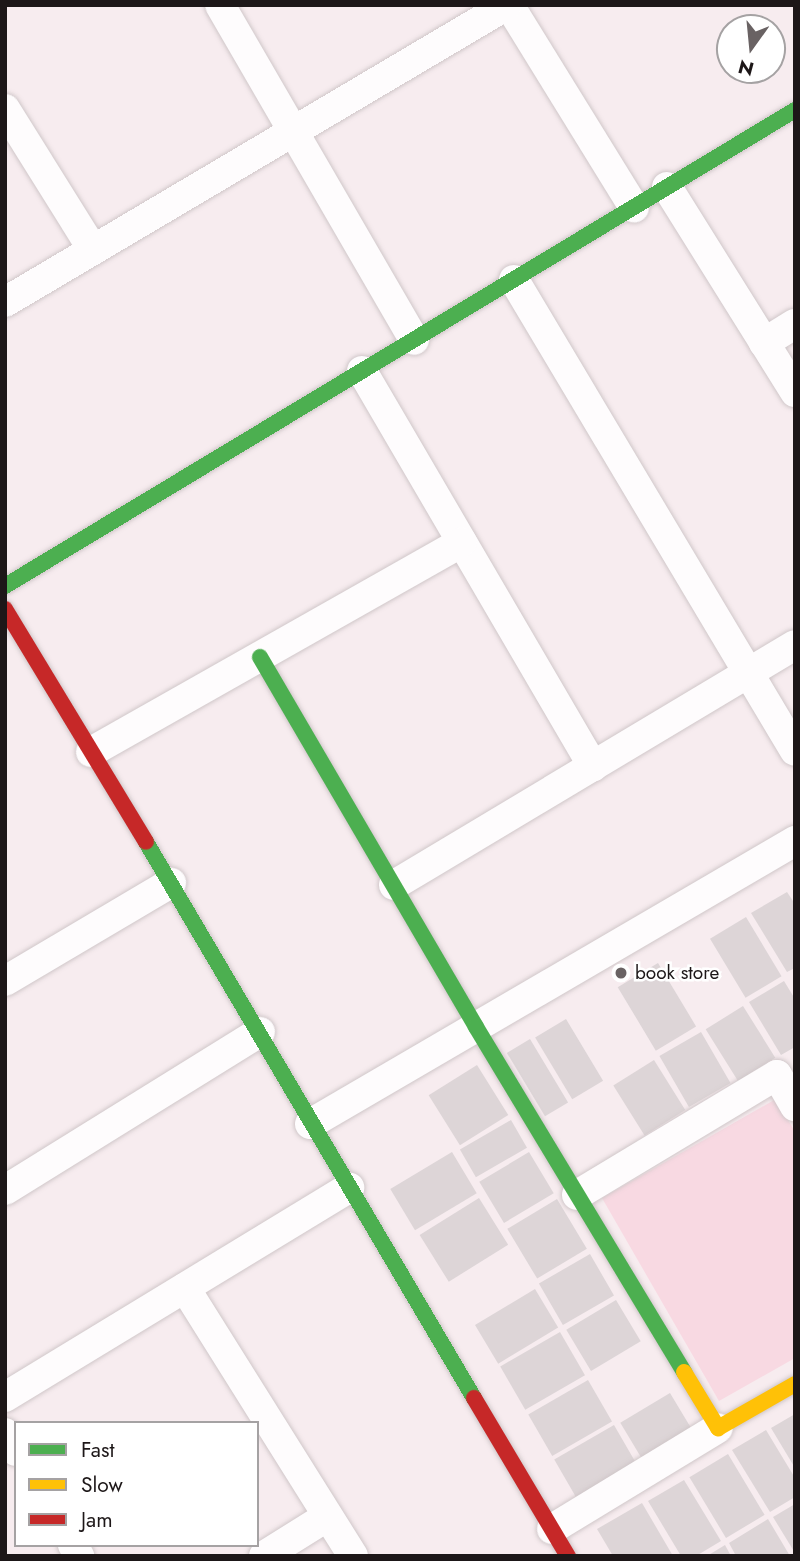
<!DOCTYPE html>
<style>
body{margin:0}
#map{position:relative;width:800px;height:1561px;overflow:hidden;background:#f7ecef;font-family:Jost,sans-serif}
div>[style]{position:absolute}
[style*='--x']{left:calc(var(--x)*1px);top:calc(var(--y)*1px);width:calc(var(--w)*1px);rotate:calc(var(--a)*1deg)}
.green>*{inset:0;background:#f8d9e2}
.building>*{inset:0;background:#ddd5d7;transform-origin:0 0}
.roads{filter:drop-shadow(0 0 2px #d0c7c9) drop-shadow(0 0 2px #d0c7c9)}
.street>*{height:30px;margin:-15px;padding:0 15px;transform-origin:15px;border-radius:15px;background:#fefcfd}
.fast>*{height:16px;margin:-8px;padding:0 8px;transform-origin:8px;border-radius:8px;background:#4caf50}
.slow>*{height:16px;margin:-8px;padding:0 8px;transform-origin:8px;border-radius:8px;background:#ffc107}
.jam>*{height:16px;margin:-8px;padding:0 8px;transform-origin:8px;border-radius:8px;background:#c62828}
.dots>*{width:19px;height:19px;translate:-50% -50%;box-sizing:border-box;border:4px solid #fff;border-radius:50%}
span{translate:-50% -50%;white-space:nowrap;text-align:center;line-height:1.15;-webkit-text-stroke:5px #fff;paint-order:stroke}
.poi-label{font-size:19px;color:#1d1718}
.left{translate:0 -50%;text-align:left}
.frame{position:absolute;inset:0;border:7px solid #1d1718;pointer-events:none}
.legend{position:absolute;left:14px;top:1421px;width:245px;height:126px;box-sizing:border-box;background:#fff;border:2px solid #a5a2a3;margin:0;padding:9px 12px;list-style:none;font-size:21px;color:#1d1718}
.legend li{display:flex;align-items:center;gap:14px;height:35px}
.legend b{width:35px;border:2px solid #a5a2a3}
.north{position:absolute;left:716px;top:14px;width:70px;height:70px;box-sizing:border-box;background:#fff;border:2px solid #a5a2a3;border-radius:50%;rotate:195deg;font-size:19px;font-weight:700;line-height:28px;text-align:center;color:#1d1718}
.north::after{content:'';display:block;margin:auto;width:24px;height:32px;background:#696263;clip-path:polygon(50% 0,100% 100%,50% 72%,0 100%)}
</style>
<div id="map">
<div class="green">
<i style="clip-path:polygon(776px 1099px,795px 1132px,795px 1358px,719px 1401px,602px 1198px)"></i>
</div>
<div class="building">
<i style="clip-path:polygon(787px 892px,795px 904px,795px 968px,787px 972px,751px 913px)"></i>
<i style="left:746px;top:917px;width:69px;height:42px;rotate:59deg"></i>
<i style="left:658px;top:963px;width:74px;height:47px;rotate:59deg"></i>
<i style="clip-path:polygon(784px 981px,795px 999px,795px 1047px,781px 1055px,749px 1002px)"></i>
<i style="left:743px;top:1006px;width:61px;height:44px;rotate:58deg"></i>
<i style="left:566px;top:1019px;width:72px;height:36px;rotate:59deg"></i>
<i style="left:701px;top:1032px;width:59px;height:48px;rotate:60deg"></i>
<i style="left:530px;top:1039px;width:74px;height:27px;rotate:59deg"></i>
<i style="left:654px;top:1060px;width:59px;height:48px;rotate:58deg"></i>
<i style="left:477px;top:1065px;width:59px;height:57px;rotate:58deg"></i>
<i style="left:511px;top:1120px;width:32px;height:59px;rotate:60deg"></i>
<i style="left:452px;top:1152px;width:48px;height:72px;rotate:59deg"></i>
<i style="left:529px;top:1152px;width:48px;height:58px;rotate:59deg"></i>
<i style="left:479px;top:1198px;width:55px;height:70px;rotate:58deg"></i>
<i style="left:557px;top:1199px;width:58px;height:58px;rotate:59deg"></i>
<i style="left:590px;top:1254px;width:48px;height:59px;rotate:60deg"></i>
<i style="left:535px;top:1289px;width:45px;height:70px;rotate:59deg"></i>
<i style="left:616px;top:1300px;width:48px;height:58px;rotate:59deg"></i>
<i style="left:560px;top:1332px;width:50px;height:69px;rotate:60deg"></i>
<i style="left:588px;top:1380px;width:48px;height:69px;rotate:60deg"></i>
<i style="left:670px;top:1393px;width:49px;height:58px;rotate:59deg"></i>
<i style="clip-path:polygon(795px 1414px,795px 1468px,771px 1428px)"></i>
<i style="left:614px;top:1425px;width:50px;height:69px;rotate:60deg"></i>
<i style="clip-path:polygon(766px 1430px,795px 1478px,795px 1497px,770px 1512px,732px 1450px)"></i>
<i style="left:728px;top:1454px;width:71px;height:45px;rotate:59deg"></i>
<i style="clip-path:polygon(684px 1480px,721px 1541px,696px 1556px,681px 1556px,648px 1501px)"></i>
<i style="clip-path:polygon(642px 1503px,673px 1556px,613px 1556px,597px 1529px)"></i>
<i style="clip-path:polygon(795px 1504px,795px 1553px,773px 1517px)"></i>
<i style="clip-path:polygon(768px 1519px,790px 1556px,736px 1556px,729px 1543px)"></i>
<i style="clip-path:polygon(725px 1545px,731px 1556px,707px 1556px)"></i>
</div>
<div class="roads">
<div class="street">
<i style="--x:220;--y:5;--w:387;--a:59.9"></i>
<i style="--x:509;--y:5;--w:238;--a:58.3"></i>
<i style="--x:5;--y:109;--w:166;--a:58"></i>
<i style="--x:667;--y:187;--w:242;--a:58"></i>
<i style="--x:514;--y:280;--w:548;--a:59.18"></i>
<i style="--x:5;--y:302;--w:583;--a:-30.61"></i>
<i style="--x:764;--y:343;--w:36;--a:-32"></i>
<i style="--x:362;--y:371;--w:458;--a:59.7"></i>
<i style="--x:91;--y:752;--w:426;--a:-29.5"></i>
<i style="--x:394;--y:885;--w:467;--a:-30.9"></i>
<i style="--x:5;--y:981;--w:193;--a:-30.6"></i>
<i style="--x:310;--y:1124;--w:562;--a:-30.26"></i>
<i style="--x:5;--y:1190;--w:300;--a:-31.8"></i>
<i style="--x:577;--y:1195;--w:233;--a:-31"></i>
<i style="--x:777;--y:1075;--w:36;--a:60"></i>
<i style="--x:185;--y:1288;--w:316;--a:57.9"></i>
<i style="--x:5;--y:1397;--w:403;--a:-31.3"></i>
<i style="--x:5;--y:1433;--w:21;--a:59"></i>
<i style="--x:552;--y:1529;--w:194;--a:-31.3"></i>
<i style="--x:73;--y:1545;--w:13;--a:61"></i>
<i style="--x:264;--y:1556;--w:75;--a:-32"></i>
</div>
<div class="fast">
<i style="--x:5;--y:586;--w:922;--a:-31.07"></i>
<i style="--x:260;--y:657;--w:428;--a:59.7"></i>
<i style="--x:476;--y:1027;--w:403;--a:58.9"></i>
<i style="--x:146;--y:842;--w:646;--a:59.46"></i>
</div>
<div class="slow">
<i style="--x:684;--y:1372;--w:66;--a:58.7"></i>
<i style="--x:718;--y:1428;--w:89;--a:-29.7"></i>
</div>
<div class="jam">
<i style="--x:5;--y:609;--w:272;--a:58.8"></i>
<i style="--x:474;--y:1398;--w:184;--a:59.3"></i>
</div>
</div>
<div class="dots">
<i style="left:621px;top:973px;background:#696263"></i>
</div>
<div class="poi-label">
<span class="left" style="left:635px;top:973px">book store</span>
</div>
<div class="frame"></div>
<ul class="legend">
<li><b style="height:9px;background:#4caf50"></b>Fast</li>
<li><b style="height:9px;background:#ffc107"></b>Slow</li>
<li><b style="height:9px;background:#c62828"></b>Jam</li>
</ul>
<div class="north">N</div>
</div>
